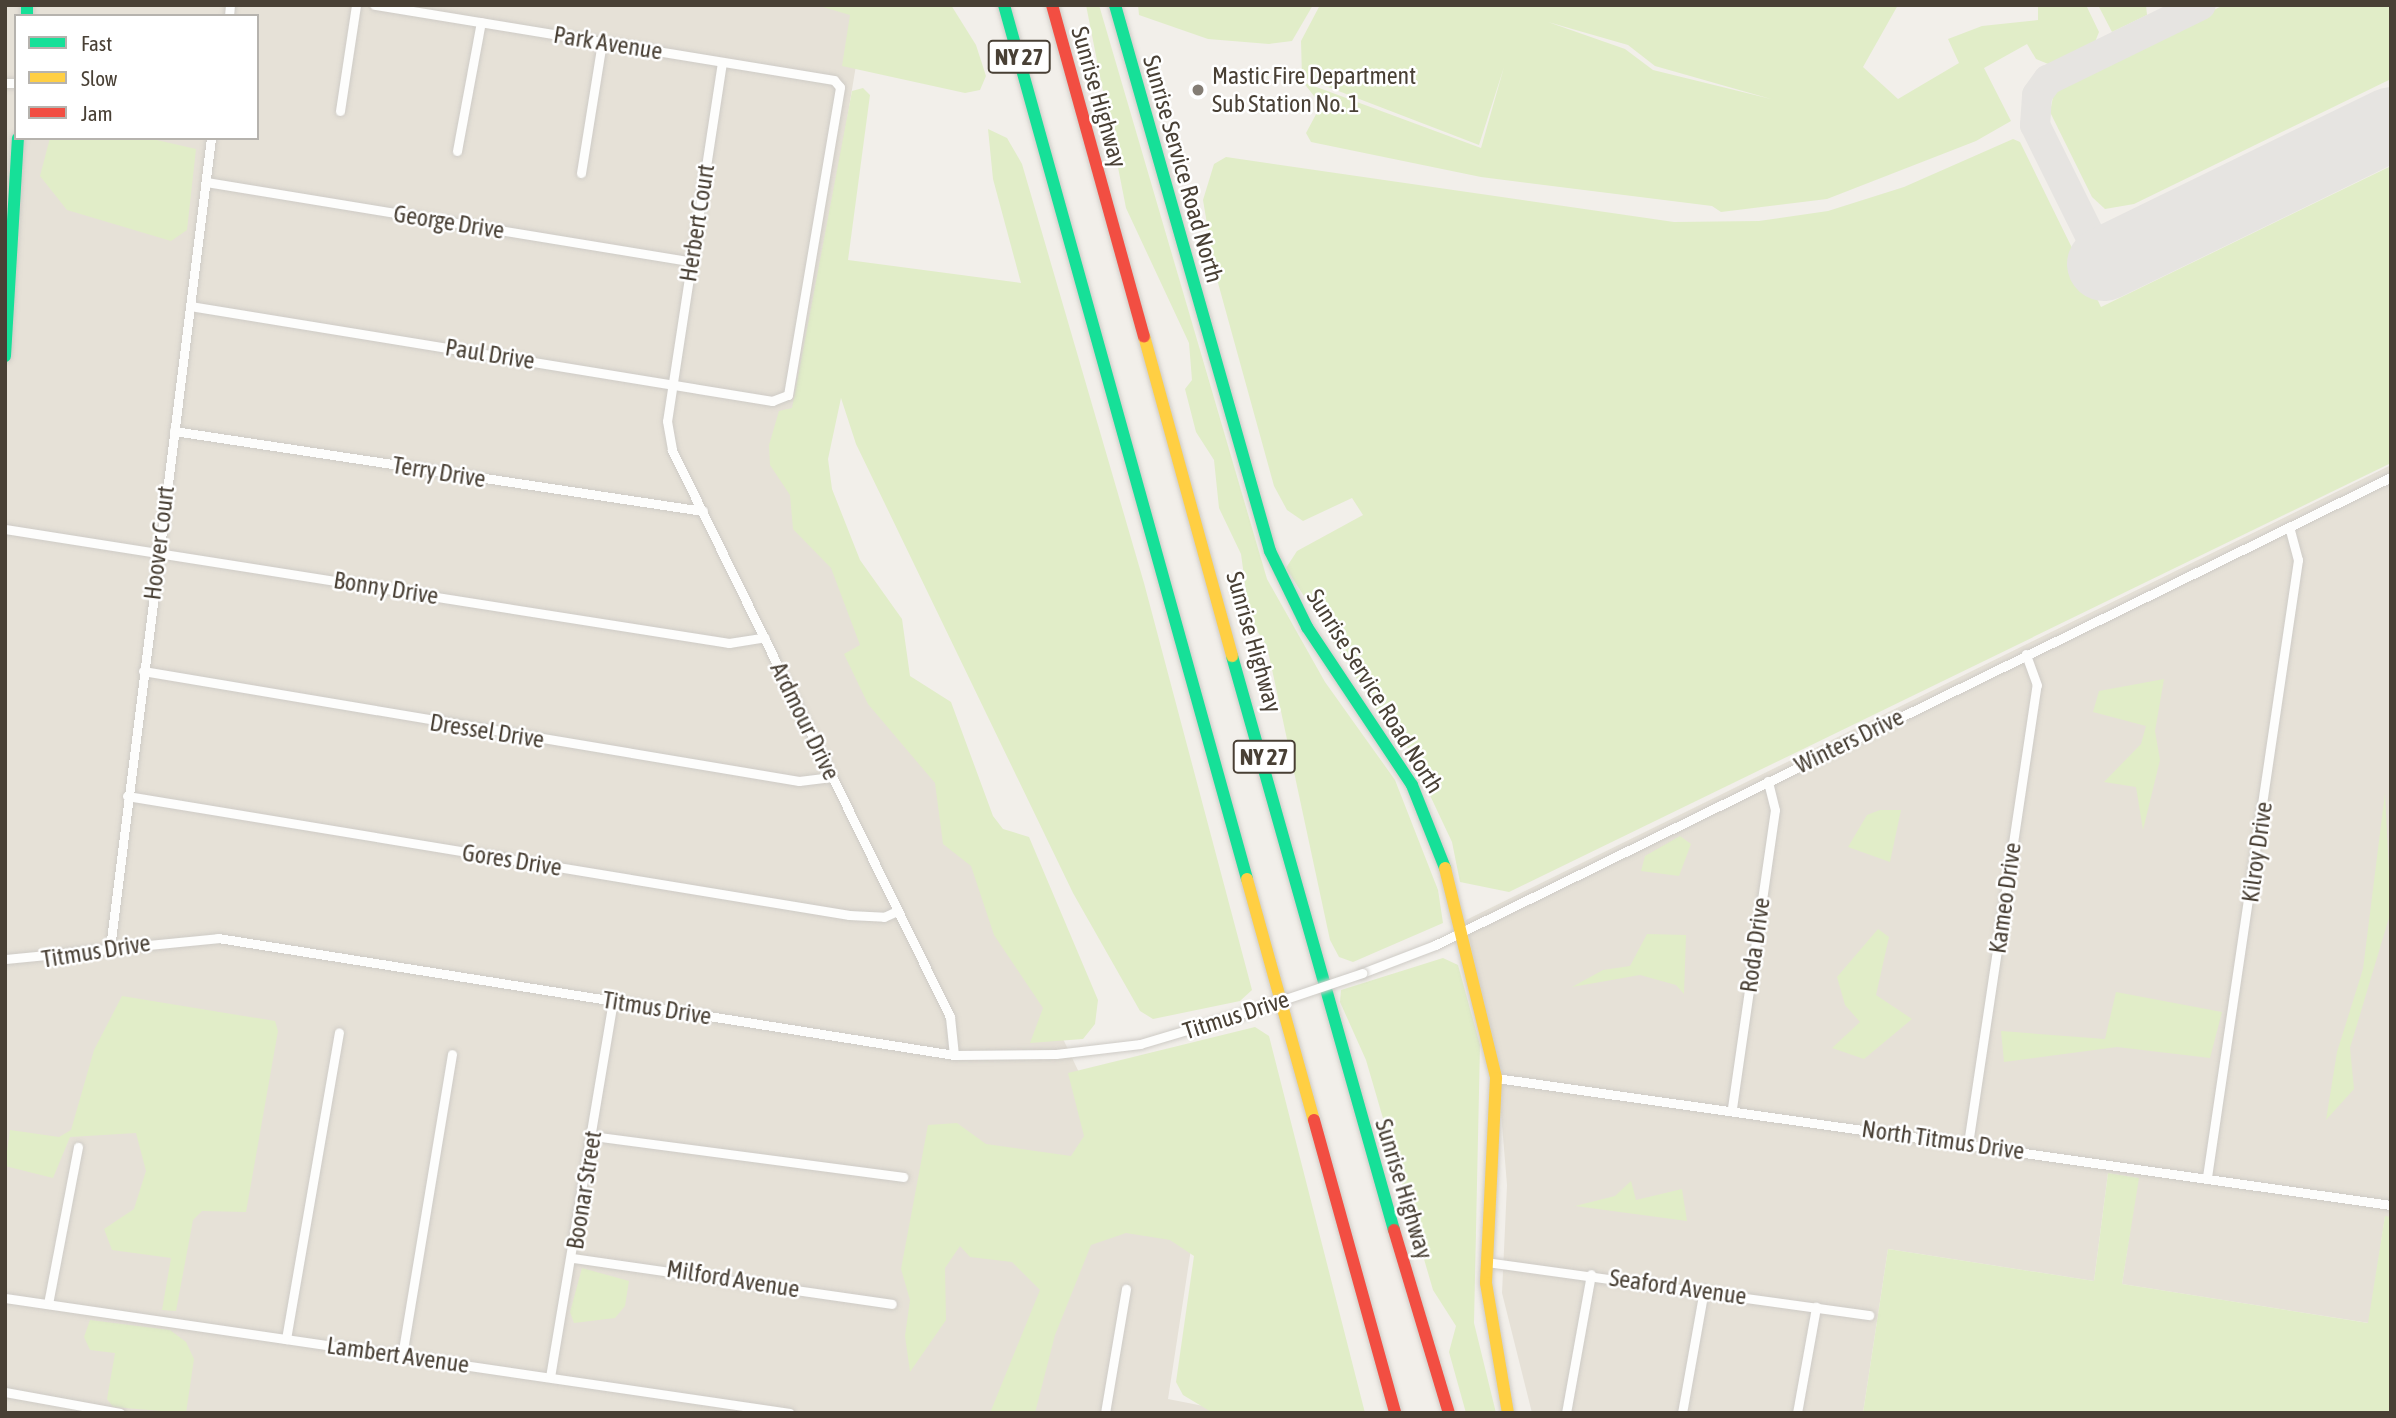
<!DOCTYPE html>
<style>
body{margin:0}
#map{position:relative;width:2396px;height:1418px;overflow:hidden;background:#f2efea;font-family:"Asap Condensed",sans-serif}
div>[style]{position:absolute}
[style*='--x']{left:calc(var(--x)*1px);top:calc(var(--y)*1px);width:calc(var(--w)*1px);rotate:calc(var(--a)*1deg)}
.residential>*{inset:0;background:#e6e1d7}
.green>*{inset:0;background:#e1edc8}
.taxiway>*{height:30px;margin:-15px;padding:0 15px;transform-origin:15px;border-radius:15px;background:#e6e4e1}
.runway>*{height:74px;margin:-37px;padding:0 37px;transform-origin:37px;border-radius:37px;background:#e6e4e1}
.roads{filter:drop-shadow(0 0 2px #cecbc6) drop-shadow(0 0 2px #cecbc6)}
.street>*{height:9px;margin:-4.5px;padding:0 4.5px;transform-origin:4.5px;border-radius:4.5px;background:#fdfdfc}
.fast>*{height:12px;margin:-6px;padding:0 6px;transform-origin:6px;border-radius:6px;background:#16e098}
.slow>*{height:12px;margin:-6px;padding:0 6px;transform-origin:6px;border-radius:6px;background:#ffcf43}
.jam>*{height:12px;margin:-6px;padding:0 6px;transform-origin:6px;border-radius:6px;background:#f24e42}
.bridges{filter:drop-shadow(0 0 2px #cecbc6) drop-shadow(0 0 2px #cecbc6)}
.street-bridge>*{height:9px;margin:-4.5px;padding:0 4.5px;transform-origin:4.5px;border-radius:4.5px;background:#fdfdfc}
.dots>*{width:19px;height:19px;translate:-50% -50%;box-sizing:border-box;border:4px solid #fff;border-radius:50%}
span{translate:-50% -50%;white-space:nowrap;text-align:center;line-height:1.15;-webkit-text-stroke:5px #fff;paint-order:stroke}
.shield-label span{padding:2px 5px;background:#fff;border:2px solid;border-radius:5px;-webkit-text-stroke-width:0}
.shield-label{font-size:23px;color:#494035;font-weight:700}
.street-label{font-size:24px;color:#494035}
.poi-label{font-size:24px;color:#494035}
.left{translate:0 -50%;text-align:left}
.frame{position:absolute;inset:0;border:7px solid #494035;pointer-events:none}
.legend{position:absolute;left:14px;top:14px;width:245px;height:126px;box-sizing:border-box;background:#fff;border:2px solid #b6b3ae;margin:0;padding:9px 12px;list-style:none;font-size:21px;color:#494035}
.legend li{display:flex;align-items:center;gap:14px;height:35px}
.legend b{width:35px;border:2px solid #b6b3ae}
</style>
<div id="map">
<div class="residential">
<i style="clip-path:polygon(evenodd,5px 5px,835px 5px,865px 11px,790px 464px,1141px 1203px,1191px 1249px,1168px 1399px,1239px 1413px,5px 1413px,5px 5px,16px 16px,257px 16px,257px 138px,16px 138px,16px 16px)"></i>
<i style="clip-path:polygon(2391px 465px,2391px 1217px,2385px 1217px,2369px 1323px,2122px 1284px,2138px 1178px,2108px 1173px,2094px 1281px,1888px 1249px,1863px 1413px,1532px 1413px,1502px 1293px,1507px 1185px,1500px 1100px,1466px 920px)"></i>
</div>
<div class="green">
<i style="clip-path:polygon(816px 5px,951px 5px,976px 45px,986px 76px,980px 90px,965px 93px,842px 66px,850px 15px)"></i>
<i style="clip-path:polygon(1086px 5px,1099px 5px,1267px 579px,1325px 682px,1395px 780px,1438px 890px,1443px 923px,1353px 962px,1339px 957px,1330px 940px,1267px 646px,1250px 620px,1241px 554px,1219px 508px,1214px 460px,1196px 432px,1185px 389px,1192px 380px,1189px 343px,1126px 208px)"></i>
<i style="clip-path:polygon(1138px 5px,1313px 5px,1292px 41px,1269px 44px,1208px 39px,1139px 15px)"></i>
<i style="clip-path:polygon(evenodd,1320px 5px,1898px 5px,1863px 67px,1898px 99px,1959px 63px,1948px 39px,1982px 26px,2038px 20px,2038px 5px,2086px 5px,2099px 32px,2093px 47px,2053px 66px,2036px 59px,2027px 44px,1984px 68px,2011px 121px,1976px 141px,1827px 199px,1721px 212px,1712px 206px,1481px 177px,1311px 142px,1306px 133px,1321px 105px,1303px 82px,1481px 148px,1504px 67px,1479px 145px,1302px 77px,1301px 41px,1320px 5px,1548px 22px,1628px 45px,1655px 66px,1771px 99px,1653px 70px,1625px 49px,1548px 22px)"></i>
<i style="clip-path:polygon(2098px 5px,2146px 5px,2147px 15px,2112px 32px)"></i>
<i style="clip-path:polygon(2224px 5px,2391px 5px,2391px 79px,2134px 204px,2105px 209px,2092px 197px,2050px 112px,2053px 97px,2065px 82px)"></i>
<i style="clip-path:polygon(863px 88px,870px 95px,848px 260px,1021px 283px,993px 179px,988px 129px,1007px 138px,1022px 164px,1144px 583px,1252px 990px,1240px 1001px,1153px 1019px,1140px 1011px,1073px 893px,856px 444px,841px 398px,828px 459px,832px 489px,860px 560px,902px 619px,910px 676px,951px 702px,993px 816px,1003px 829px,1029px 837px,1098px 1000px,1095px 1024px,1083px 1039px,1030px 1043px,1043px 1008px,994px 935px,971px 866px,943px 844px,935px 783px,868px 704px,844px 654px,860px 645px,831px 568px,793px 529px,790px 495px,770px 465px,769px 445px,779px 411px,792px 408px,852px 91px)"></i>
<i style="clip-path:polygon(50px 138px,148px 138px,196px 149px,187px 230px,171px 241px,67px 210px,40px 176px)"></i>
<i style="clip-path:polygon(2013px 139px,2020px 142px,2101px 307px,2391px 166px,2391px 463px,1509px 892px,1460px 882px,1452px 842px,1401px 734px,1394px 737px,1286px 568px,1297px 551px,1363px 515px,1352px 498px,1303px 521px,1287px 510px,1274px 486px,1215px 272px,1203px 200px,1214px 164px,1226px 157px,1674px 222px,1759px 221px,1828px 211px,1904px 187px)"></i>
<i style="clip-path:polygon(2164px 679px,2155px 731px,2160px 760px,2143px 830px,2136px 787px,2104px 782px,2141px 744px,2146px 726px,2093px 712px,2099px 691px)"></i>
<i style="clip-path:polygon(2385px 793px,2391px 911px,2350px 1048px,2354px 1089px,2326px 1120px,2337px 1052px,2363px 969px)"></i>
<i style="clip-path:polygon(1880px 810px,1901px 810px,1890px 862px,1848px 847px,1867px 815px)"></i>
<i style="clip-path:polygon(1680px 836px,1691px 844px,1679px 876px,1641px 871px,1645px 856px)"></i>
<i style="clip-path:polygon(1878px 929px,1889px 937px,1876px 995px,1912px 1019px,1864px 1059px,1832px 1048px,1860px 1022px,1845px 1005px,1837px 977px)"></i>
<i style="clip-path:polygon(1647px 934px,1686px 935px,1684px 994px,1676px 985px,1640px 975px,1572px 987px,1603px 970px,1630px 966px)"></i>
<i style="clip-path:polygon(1443px 958px,1458px 965px,1480px 1045px,1474px 1323px,1496px 1413px,1466px 1413px,1449px 1352px,1456px 1326px,1433px 1290px,1366px 1060px,1340px 1002px,1341px 990px)"></i>
<i style="clip-path:polygon(2116px 992px,2222px 1012px,2210px 1058px,2117px 1047px,2004px 1062px,2001px 1031px,2105px 1039px)"></i>
<i style="clip-path:polygon(122px 996px,275px 1021px,278px 1031px,246px 1212px,202px 1211px,193px 1220px,176px 1311px,162px 1310px,171px 1258px,112px 1250px,104px 1229px,134px 1209px,146px 1171px,136px 1133px,70px 1137px,53px 1178px,5px 1166px,10px 1130px,59px 1137px,71px 1130px,94px 1050px)"></i>
<i style="clip-path:polygon(1255px 1027px,1269px 1036px,1365px 1413px,1213px 1413px,1183px 1395px,1176px 1382px,1194px 1256px,1170px 1240px,1126px 1233px,1091px 1245px,1055px 1335px,1035px 1413px,990px 1413px,1040px 1290px,1012px 1262px,970px 1257px,960px 1246px,945px 1268px,946px 1320px,910px 1372px,905px 1336px,910px 1300px,901px 1269px,928px 1125px,957px 1123px,986px 1144px,1071px 1156px,1084px 1136px,1068px 1073px)"></i>
<i style="clip-path:polygon(2108px 1173px,2139px 1178px,2122px 1284px,2368px 1323px,2385px 1216px,2391px 1217px,2391px 1413px,1863px 1413px,1888px 1249px,2094px 1281px)"></i>
<i style="clip-path:polygon(1631px 1181px,1636px 1200px,1682px 1189px,1687px 1221px,1575px 1206px,1615px 1196px)"></i>
<i style="clip-path:polygon(582px 1268px,629px 1281px,625px 1306px,615px 1318px,574px 1323px,570px 1312px)"></i>
<i style="clip-path:polygon(90px 1320px,170px 1330px,186px 1342px,194px 1359px,186px 1413px,113px 1407px,107px 1399px,115px 1353px,90px 1350px,84px 1337px)"></i>
</div>
<div class="taxiway">
<i style="--x:2104;--y:264;--w:155;--a:-116.4"></i>
<i style="--x:2035;--y:125;--w:30;--a:-86"></i>
<i style="--x:2037;--y:95;--w:19;--a:-54"></i>
<i style="--x:2048;--y:80;--w:170;--a:-26.1"></i>
</div>
<div class="runway">
<i style="--x:2104;--y:264;--w:319;--a:-26"></i>
</div>
<div class="roads">
<div class="street">
<i style="--x:229;--y:16;--w:11;--a:-85"></i>
<i style="--x:722;--y:62;--w:363;--a:98.7"></i>
<i style="--x:667;--y:421;--w:29;--a:80"></i>
<i style="--x:672;--y:450;--w:631;--a:63.88"></i>
<i style="--x:950;--y:1017;--w:38;--a:84"></i>
<i style="--x:5;--y:83;--w:11;--a:0"></i>
<i style="--x:340;--y:111;--w:107;--a:-81.4"></i>
<i style="--x:457;--y:151;--w:131;--a:-79.5"></i>
<i style="--x:581;--y:173;--w:133;--a:-80.9"></i>
<i style="--x:206;--y:182;--w:491;--a:9.3"></i>
<i style="--x:190;--y:306;--w:590;--a:9.27"></i>
<i style="--x:772;--y:401;--w:17;--a:-21"></i>
<i style="--x:788;--y:395;--w:312;--a:-80.4"></i>
<i style="--x:840;--y:87;--w:9;--a:-131"></i>
<i style="--x:834;--y:80;--w:466;--a:-170.7"></i>
<i style="--x:174;--y:431;--w:535;--a:8.6"></i>
<i style="--x:5;--y:529;--w:733;--a:8.95"></i>
<i style="--x:729;--y:643;--w:36;--a:-9"></i>
<i style="--x:143;--y:671;--w:665;--a:9.52"></i>
<i style="--x:799;--y:781;--w:33;--a:-7"></i>
<i style="--x:127;--y:796;--w:732;--a:9.36"></i>
<i style="--x:849;--y:915;--w:35;--a:3"></i>
<i style="--x:884;--y:917;--w:14;--a:-25"></i>
<i style="--x:110;--y:948;--w:816;--a:-82.89"></i>
<i style="--x:5;--y:959;--w:214;--a:-5.6"></i>
<i style="--x:218;--y:938;--w:745;--a:9.03"></i>
<i style="--x:954;--y:1055;--w:102;--a:-0.6"></i>
<i style="--x:1056;--y:1054;--w:85;--a:-6.8"></i>
<i style="--x:1140;--y:1044;--w:109;--a:-16.6"></i>
<i style="--x:1362;--y:973;--w:78;--a:-21"></i>
<i style="--x:1435;--y:945;--w:1064;--a:-26.08"></i>
<i style="--x:1496;--y:1078;--w:904;--a:8.08"></i>
<i style="--x:1732;--y:1108;--w:301;--a:-81.8"></i>
<i style="--x:1775;--y:810;--w:30;--a:-104"></i>
<i style="--x:592;--y:1136;--w:314;--a:7.5"></i>
<i style="--x:1968;--y:1144;--w:464;--a:-81.5"></i>
<i style="--x:2037;--y:685;--w:33;--a:-110"></i>
<i style="--x:2207;--y:1177;--w:624;--a:-81.61"></i>
<i style="--x:2298;--y:560;--w:34;--a:-105"></i>
<i style="--x:573;--y:1258;--w:322;--a:8.2"></i>
<i style="--x:1486;--y:1262;--w:387;--a:7.9"></i>
<i style="--x:5;--y:1298;--w:793;--a:8.33"></i>
<i style="--x:48;--y:1304;--w:160;--a:-79.2"></i>
<i style="--x:286;--y:1339;--w:311;--a:-80.2"></i>
<i style="--x:402;--y:1356;--w:306;--a:-80.6"></i>
<i style="--x:550;--y:1377;--w:380;--a:-80.5"></i>
<i style="--x:5;--y:1392;--w:117;--a:10.3"></i>
<i style="--x:1105;--y:1413;--w:126;--a:-80.4"></i>
<i style="--x:1566;--y:1413;--w:141;--a:-79.8"></i>
<i style="--x:1682;--y:1413;--w:125;--a:-79.9"></i>
<i style="--x:1797;--y:1413;--w:108;--a:-79.8"></i>
</div>
<div class="fast">
<i style="--x:27;--y:5;--w:11;--a:90"></i>
<i style="--x:1004;--y:5;--w:907;--a:74.46"></i>
<i style="--x:1115;--y:5;--w:568;--a:74.15"></i>
<i style="--x:1270;--y:551;--w:85;--a:64"></i>
<i style="--x:1307;--y:627;--w:190;--a:56.4"></i>
<i style="--x:1412;--y:785;--w:89;--a:68.3"></i>
<i style="--x:5;--y:356;--w:218;--a:-86.6"></i>
<i style="--x:1232;--y:656;--w:596;--a:74.24"></i>
</div>
<div class="slow">
<i style="--x:1144;--y:336;--w:332;--a:74.6"></i>
<i style="--x:1445;--y:868;--w:216;--a:76.3"></i>
<i style="--x:1496;--y:1078;--w:205;--a:92.8"></i>
<i style="--x:1486;--y:1283;--w:132;--a:80.4"></i>
<i style="--x:1247;--y:879;--w:250;--a:74.5"></i>
</div>
<div class="jam">
<i style="--x:1052;--y:5;--w:344;--a:74.5"></i>
<i style="--x:1314;--y:1120;--w:304;--a:74.5"></i>
<i style="--x:1394;--y:1230;--w:191;--a:73.3"></i>
</div>
</div>
<div class="bridges">
<div class="street-bridge">
<i style="--x:1244;--y:1013;--w:125;--a:-18.7"></i>
</div>
</div>
<div class="dots">
<i style="left:1198px;top:90px;background:#847d74"></i>
</div>
<div class="shield-label">
<span style="left:1019px;top:57px">NY 27</span>
<span style="left:1264px;top:757px">NY 27</span>
</div>
<div class="street-label">
<span style="left:608px;top:43px;rotate:9deg">Park Avenue</span>
<span style="left:1099px;top:97px;rotate:74deg">Sunrise Highway</span>
<span style="left:1183px;top:169px;rotate:74deg">Sunrise Service Road North</span>
<span style="left:449px;top:222px;rotate:9deg">George Drive</span>
<span style="left:697px;top:223px;rotate:-81deg">Herbert Court</span>
<span style="left:490px;top:354px;rotate:9deg">Paul Drive</span>
<span style="left:439px;top:472px;rotate:9deg">Terry Drive</span>
<span style="left:159px;top:543px;rotate:-83deg">Hoover Court</span>
<span style="left:386px;top:588px;rotate:9deg">Bonny Drive</span>
<span style="left:1254px;top:642px;rotate:74deg">Sunrise Highway</span>
<span style="left:1375px;top:691px;rotate:58deg">Sunrise Service Road North</span>
<span style="left:805px;top:721px;rotate:64deg">Ardmour Drive</span>
<span style="left:487px;top:731px;rotate:9deg">Dressel Drive</span>
<span style="left:1849px;top:741px;rotate:-26deg">Winters Drive</span>
<span style="left:2257px;top:852px;rotate:-82deg">Kilroy Drive</span>
<span style="left:512px;top:860px;rotate:9deg">Gores Drive</span>
<span style="left:2005px;top:898px;rotate:-82deg">Kameo Drive</span>
<span style="left:1755px;top:945px;rotate:-82deg">Roda Drive</span>
<span style="left:96px;top:951px;rotate:-9deg">Titmus Drive</span>
<span style="left:657px;top:1008px;rotate:9deg">Titmus Drive</span>
<span style="left:1236px;top:1015px;rotate:-18deg">Titmus Drive</span>
<span style="left:1943px;top:1140px;rotate:8deg">North Titmus Drive</span>
<span style="left:1404px;top:1189px;rotate:73deg">Sunrise Highway</span>
<span style="left:584px;top:1190px;rotate:-81deg">Boonar Street</span>
<span style="left:733px;top:1279px;rotate:9deg">Milford Avenue</span>
<span style="left:1678px;top:1287px;rotate:8deg">Seaford Avenue</span>
<span style="left:398px;top:1355px;rotate:8deg">Lambert Avenue</span>
</div>
<div class="poi-label">
<span class="left" style="left:1212px;top:90px">Mastic Fire Department<br>Sub Station No. 1</span>
</div>
<div class="frame"></div>
<ul class="legend">
<li><b style="height:9px;background:#16e098"></b>Fast</li>
<li><b style="height:9px;background:#ffcf43"></b>Slow</li>
<li><b style="height:9px;background:#f24e42"></b>Jam</li>
</ul>
</div>
